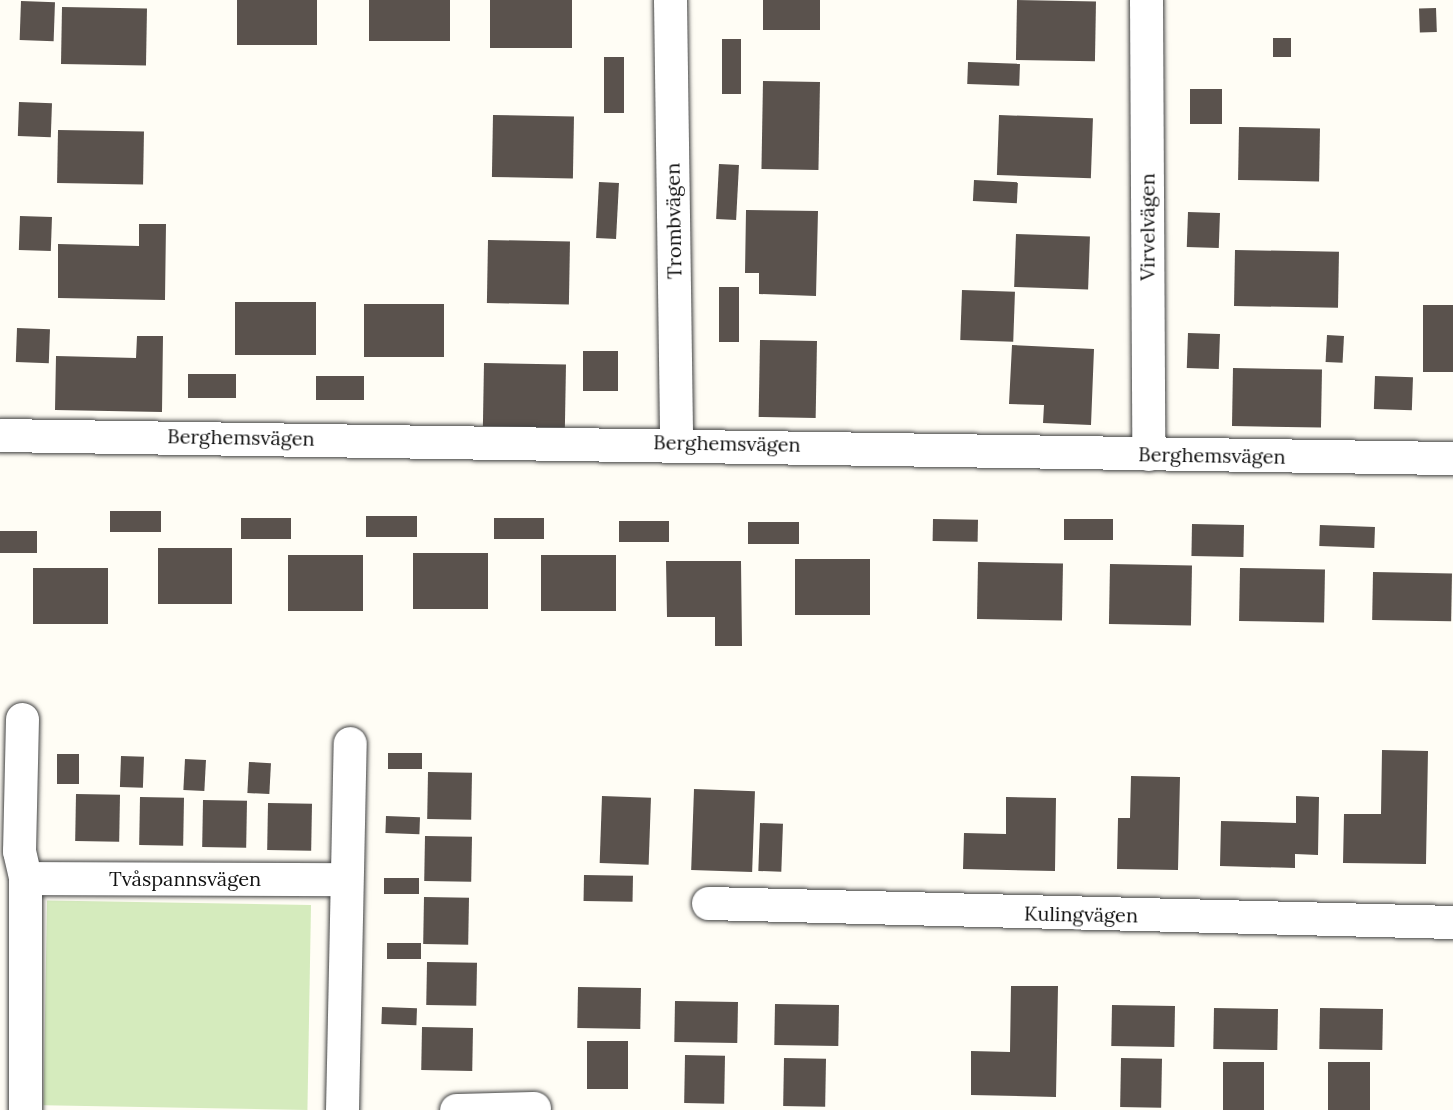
<!DOCTYPE html>
<meta charset="utf-8">
<style>
body{margin:0}
#map{position:relative;width:1453px;height:1110px;overflow:hidden;background:#fffdf5;font-family:Lora,serif}
div>[style]{position:absolute}
[style*='--x']{left:calc(var(--x)*1px);top:calc(var(--y)*1px);width:calc(var(--w)*1px);rotate:calc(var(--a)*1deg)}
.green>*{inset:0;background:#d5ebbd;transform-origin:0 0}
.building>*{inset:0;background:#5a524d;transform-origin:0 0}
.roads{filter:drop-shadow(0 0 2px #444) drop-shadow(0 0 2px #444)}
.minor>*{height:33px;margin:-16.5px;padding:0 16.5px;transform-origin:16.5px;border-radius:16.5px;background:#fff}
span{translate:-50% -50%;white-space:nowrap;text-align:center;line-height:1.15;-webkit-text-stroke:6px #fff;paint-order:stroke}
.street-label{font-size:20px;color:#111}
</style>
<div id="map">
<div class="green">
<i style="left:311px;top:905px;width:205px;height:264px;rotate:91deg"></i>
</div>
<div class="building">
<i style="left:237px;top:0;width:80px;height:45px"></i>
<i style="left:369px;top:0;width:81px;height:41px"></i>
<i style="left:490px;top:0;width:82px;height:48px"></i>
<i style="left:763px;top:0;width:57px;height:30px"></i>
<i style="left:1017px;top:0;width:79px;height:60px;rotate:1deg"></i>
<i style="left:21px;top:1px;width:34px;height:39px;rotate:2deg"></i>
<i style="left:62px;top:7px;width:85px;height:57px;rotate:1deg"></i>
<i style="left:1436px;top:8px;width:24px;height:17px;rotate:88deg"></i>
<i style="left:1273px;top:38px;width:18px;height:19px"></i>
<i style="left:722px;top:39px;width:19px;height:55px"></i>
<i style="left:604px;top:57px;width:20px;height:56px"></i>
<i style="left:968px;top:62px;width:52px;height:22px;rotate:2deg"></i>
<i style="left:763px;top:81px;width:57px;height:88px;rotate:1deg"></i>
<i style="left:1190px;top:89px;width:32px;height:35px"></i>
<i style="left:19px;top:102px;width:33px;height:34px;rotate:2deg"></i>
<i style="left:493px;top:115px;width:81px;height:62px;rotate:1deg"></i>
<i style="left:999px;top:115px;width:94px;height:60px;rotate:2deg"></i>
<i style="left:1239px;top:127px;width:81px;height:53px;rotate:1deg"></i>
<i style="left:58px;top:130px;width:86px;height:53px;rotate:1deg"></i>
<i style="left:719px;top:164px;width:20px;height:55px;rotate:3deg"></i>
<i style="left:974px;top:180px;width:44px;height:21px;rotate:3deg"></i>
<i style="left:599px;top:182px;width:20px;height:56px;rotate:3deg"></i>
<i style="clip-path:polygon(746px 210px,818px 211px,816px 296px,759px 294px,759px 273px,745px 273px)"></i>
<i style="left:1188px;top:212px;width:32px;height:35px;rotate:2deg"></i>
<i style="left:20px;top:216px;width:32px;height:34px;rotate:2deg"></i>
<i style="clip-path:polygon(139px 224px,166px 224px,165px 300px,58px 298px,58px 244px,139px 246px)"></i>
<i style="left:1016px;top:234px;width:74px;height:53px;rotate:2deg"></i>
<i style="left:488px;top:240px;width:82px;height:63px;rotate:1deg"></i>
<i style="left:1235px;top:250px;width:104px;height:56px;rotate:1deg"></i>
<i style="left:719px;top:287px;width:20px;height:55px"></i>
<i style="left:962px;top:290px;width:53px;height:50px;rotate:2deg"></i>
<i style="left:235px;top:302px;width:81px;height:53px"></i>
<i style="left:364px;top:304px;width:80px;height:53px"></i>
<i style="left:1423px;top:305px;width:30px;height:67px"></i>
<i style="left:17px;top:328px;width:33px;height:34px;rotate:2deg"></i>
<i style="left:1188px;top:333px;width:32px;height:35px;rotate:2deg"></i>
<i style="left:1327px;top:335px;width:17px;height:27px;rotate:3deg"></i>
<i style="clip-path:polygon(137px 336px,163px 336px,162px 412px,55px 410px,56px 356px,136px 358px)"></i>
<i style="left:760px;top:340px;width:57px;height:77px;rotate:1deg"></i>
<i style="clip-path:polygon(1012px 345px,1094px 349px,1091px 425px,1043px 423px,1044px 405px,1009px 404px)"></i>
<i style="left:583px;top:351px;width:35px;height:40px"></i>
<i style="left:484px;top:363px;width:82px;height:63px;rotate:1deg"></i>
<i style="left:1233px;top:368px;width:89px;height:58px;rotate:1deg"></i>
<i style="left:188px;top:374px;width:48px;height:24px"></i>
<i style="left:316px;top:376px;width:48px;height:24px"></i>
<i style="left:1375px;top:376px;width:38px;height:33px;rotate:2deg"></i>
<i style="left:110px;top:511px;width:51px;height:21px"></i>
<i style="left:366px;top:516px;width:51px;height:21px"></i>
<i style="left:241px;top:518px;width:50px;height:21px"></i>
<i style="left:494px;top:518px;width:50px;height:21px"></i>
<i style="left:933px;top:519px;width:45px;height:22px;rotate:1deg"></i>
<i style="left:1064px;top:519px;width:49px;height:21px"></i>
<i style="left:619px;top:521px;width:50px;height:21px"></i>
<i style="left:748px;top:522px;width:51px;height:22px"></i>
<i style="left:1192px;top:524px;width:52px;height:32px;rotate:1deg"></i>
<i style="left:1320px;top:525px;width:55px;height:21px;rotate:2deg"></i>
<i style="left:0;top:531px;width:37px;height:22px"></i>
<i style="left:158px;top:548px;width:74px;height:56px"></i>
<i style="left:413px;top:553px;width:75px;height:56px"></i>
<i style="left:288px;top:555px;width:75px;height:56px"></i>
<i style="left:541px;top:555px;width:75px;height:56px"></i>
<i style="left:795px;top:559px;width:75px;height:56px"></i>
<i style="clip-path:polygon(666px 561px,741px 561px,742px 646px,715px 646px,715px 617px,667px 617px)"></i>
<i style="left:978px;top:562px;width:85px;height:57px;rotate:1deg"></i>
<i style="left:1110px;top:564px;width:82px;height:60px;rotate:1deg"></i>
<i style="left:33px;top:568px;width:75px;height:56px"></i>
<i style="left:1240px;top:568px;width:85px;height:53px;rotate:1deg"></i>
<i style="left:1373px;top:572px;width:79px;height:48px;rotate:1deg"></i>
<i style="clip-path:polygon(1382px 750px,1428px 751px,1426px 864px,1343px 863px,1344px 814px,1381px 814px)"></i>
<i style="left:388px;top:753px;width:34px;height:16px"></i>
<i style="left:57px;top:754px;width:22px;height:30px"></i>
<i style="left:121px;top:756px;width:23px;height:31px;rotate:2deg"></i>
<i style="left:185px;top:759px;width:21px;height:31px;rotate:3deg"></i>
<i style="left:249px;top:762px;width:22px;height:31px;rotate:3deg"></i>
<i style="left:428px;top:772px;width:44px;height:47px;rotate:1deg"></i>
<i style="clip-path:polygon(1131px 776px,1180px 777px,1178px 870px,1117px 869px,1118px 818px,1130px 818px)"></i>
<i style="left:694px;top:789px;width:61px;height:81px;rotate:2deg"></i>
<i style="left:76px;top:794px;width:44px;height:47px;rotate:1deg"></i>
<i style="left:602px;top:796px;width:49px;height:67px;rotate:2deg"></i>
<i style="clip-path:polygon(1296px 796px,1319px 797px,1318px 855px,1295px 854px,1295px 868px,1220px 866px,1221px 821px,1296px 823px)"></i>
<i style="left:140px;top:797px;width:44px;height:48px;rotate:1deg"></i>
<i style="clip-path:polygon(1006px 797px,1056px 798px,1055px 871px,963px 869px,964px 833px,1006px 834px)"></i>
<i style="left:203px;top:800px;width:44px;height:47px;rotate:1deg"></i>
<i style="left:268px;top:803px;width:44px;height:47px;rotate:1deg"></i>
<i style="left:386px;top:816px;width:34px;height:17px;rotate:2deg"></i>
<i style="left:760px;top:823px;width:23px;height:48px;rotate:2deg"></i>
<i style="left:425px;top:836px;width:47px;height:45px;rotate:1deg"></i>
<i style="left:584px;top:875px;width:49px;height:26px;rotate:1deg"></i>
<i style="left:384px;top:878px;width:35px;height:16px"></i>
<i style="left:424px;top:897px;width:45px;height:47px;rotate:1deg"></i>
<i style="left:387px;top:943px;width:34px;height:16px"></i>
<i style="left:427px;top:962px;width:50px;height:43px;rotate:1deg"></i>
<i style="clip-path:polygon(1011px 986px,1058px 986px,1056px 1097px,971px 1095px,971px 1051px,1010px 1052px)"></i>
<i style="left:578px;top:987px;width:63px;height:41px;rotate:1deg"></i>
<i style="left:675px;top:1001px;width:63px;height:41px;rotate:1deg"></i>
<i style="left:775px;top:1004px;width:64px;height:41px;rotate:1deg"></i>
<i style="left:1112px;top:1005px;width:63px;height:41px;rotate:1deg"></i>
<i style="left:382px;top:1007px;width:35px;height:17px;rotate:2deg"></i>
<i style="left:1214px;top:1008px;width:64px;height:41px;rotate:1deg"></i>
<i style="left:1320px;top:1008px;width:63px;height:41px;rotate:1deg"></i>
<i style="left:422px;top:1027px;width:51px;height:43px;rotate:1deg"></i>
<i style="left:587px;top:1041px;width:41px;height:48px"></i>
<i style="left:685px;top:1055px;width:40px;height:48px;rotate:1deg"></i>
<i style="left:784px;top:1058px;width:42px;height:48px;rotate:1deg"></i>
<i style="left:1121px;top:1058px;width:41px;height:49px;rotate:1deg"></i>
<i style="left:1223px;top:1062px;width:41px;height:48px"></i>
<i style="left:1328px;top:1062px;width:42px;height:48px"></i>
</div>
<div class="roads">
<div class="minor">
<i style="--x:670;--y:0;--w:442;--a:89.2"></i>
<i style="--x:1146;--y:0;--w:454;--a:89.7"></i>
<i style="--x:0;--y:435;--w:1453;--a:0.91"></i>
<i style="--x:22;--y:719;--w:132;--a:91.3"></i>
<i style="--x:19;--y:851;--w:28;--a:77"></i>
<i style="--x:708;--y:903;--w:745;--a:1.46"></i>
<i style="--x:25;--y:1110;--w:232;--a:-90"></i>
<i style="--x:25;--y:878;--w:320;--a:0.2"></i>
<i style="--x:342;--y:1110;--w:367;--a:-88.8"></i>
<i style="--x:456;--y:1110;--w:78;--a:-1.5"></i>
</div>
</div>
<div class="street-label">
<span style="left:673px;top:221px;rotate:-91deg">Trombvägen</span>
<span style="left:1147px;top:227px;rotate:-90deg">Virvelvägen</span>
<span style="left:241px;top:437px;rotate:1deg">Berghemsvägen</span>
<span style="left:727px;top:443px;rotate:1deg">Berghemsvägen</span>
<span style="left:1212px;top:455px;rotate:1deg">Berghemsvägen</span>
<span style="left:185px;top:878px">Tvåspannsvägen</span>
<span style="left:1081px;top:914px;rotate:1deg">Kulingvägen</span>
</div>
</div>
